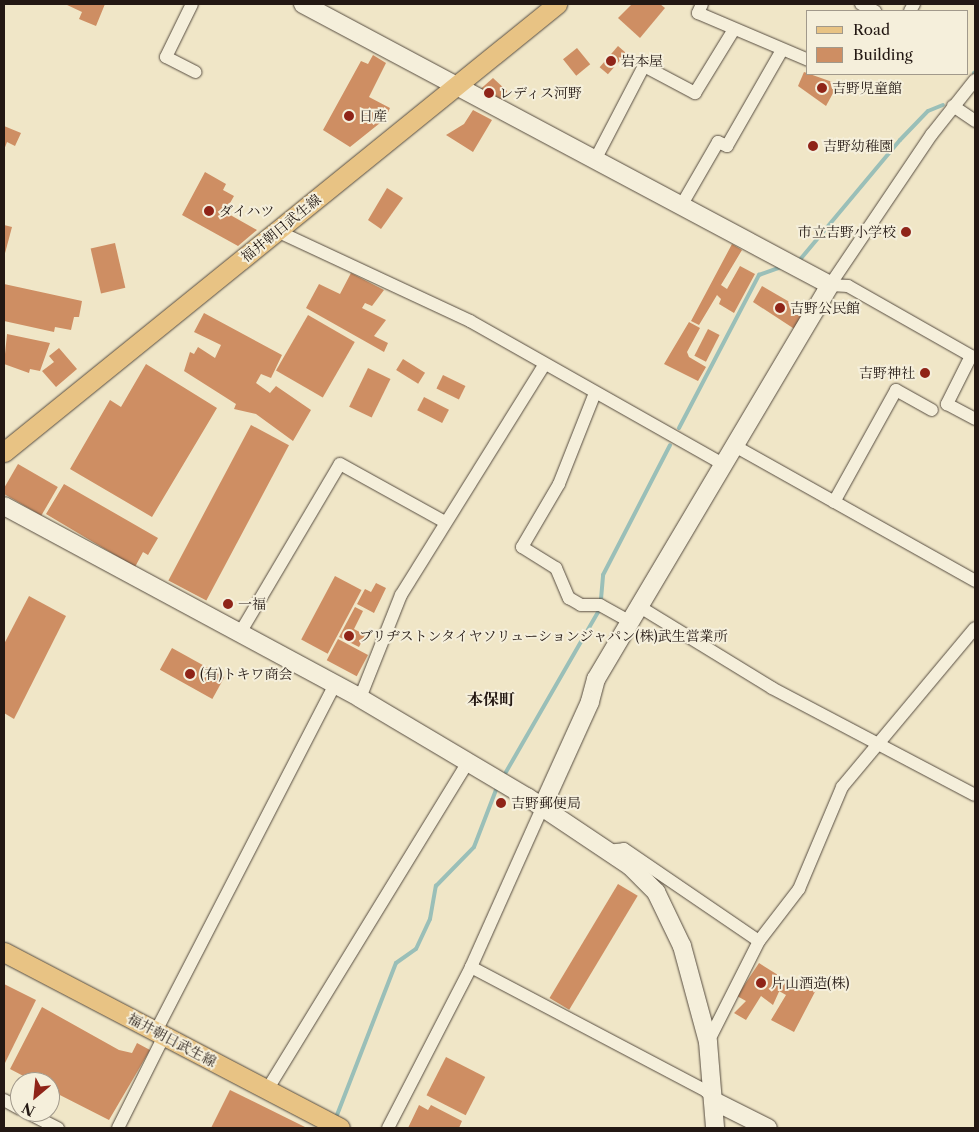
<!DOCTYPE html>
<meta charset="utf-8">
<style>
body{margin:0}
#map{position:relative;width:979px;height:1132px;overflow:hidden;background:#f0e6c7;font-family:"Libre Caslon Text","Noto Serif JP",serif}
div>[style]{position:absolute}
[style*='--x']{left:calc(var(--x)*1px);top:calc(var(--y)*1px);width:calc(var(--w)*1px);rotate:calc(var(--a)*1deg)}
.stream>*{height:4px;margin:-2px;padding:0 2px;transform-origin:2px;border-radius:2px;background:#9abfb8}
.building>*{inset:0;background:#ce8e63;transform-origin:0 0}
.roads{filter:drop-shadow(0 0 1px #564c40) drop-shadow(0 0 1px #564c40)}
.street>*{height:12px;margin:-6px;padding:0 6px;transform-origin:6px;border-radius:6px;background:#f5efdb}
.secondary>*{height:18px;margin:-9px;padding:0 9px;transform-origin:9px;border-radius:9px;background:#f5efdb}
.primary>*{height:19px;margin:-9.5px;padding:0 9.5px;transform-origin:9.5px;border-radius:9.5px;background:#e8c384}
.dots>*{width:14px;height:14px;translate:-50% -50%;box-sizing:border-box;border:2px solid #f5efdb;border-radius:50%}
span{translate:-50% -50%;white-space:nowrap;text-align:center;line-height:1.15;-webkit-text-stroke:4px #f5efdb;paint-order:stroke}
.poi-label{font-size:14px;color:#231813}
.left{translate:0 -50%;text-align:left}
.right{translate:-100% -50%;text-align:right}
.street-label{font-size:14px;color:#231813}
.quarter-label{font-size:16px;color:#231813;font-weight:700}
.frame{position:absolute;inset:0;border:5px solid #231813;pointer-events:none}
.legend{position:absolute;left:806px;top:10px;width:162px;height:65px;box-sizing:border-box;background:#f5efdb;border:1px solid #a1998b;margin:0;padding:6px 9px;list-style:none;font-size:15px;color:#231813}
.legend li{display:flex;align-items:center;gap:10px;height:25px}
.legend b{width:25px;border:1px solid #a1998b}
.north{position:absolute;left:10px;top:1072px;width:50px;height:50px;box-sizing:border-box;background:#f5efdb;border:1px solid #a1998b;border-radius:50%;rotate:208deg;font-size:14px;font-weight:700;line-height:20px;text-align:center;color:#231813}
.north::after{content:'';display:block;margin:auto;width:18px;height:22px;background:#8f2418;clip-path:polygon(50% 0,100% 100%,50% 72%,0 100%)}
</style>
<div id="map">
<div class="stream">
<i style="--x:974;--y:73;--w:1;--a:-45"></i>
<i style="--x:798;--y:262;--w:159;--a:-50.1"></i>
<i style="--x:900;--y:140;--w:40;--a:-46"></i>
<i style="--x:928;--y:111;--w:16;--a:-22"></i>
<i style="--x:679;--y:428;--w:173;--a:-62.4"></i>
<i style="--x:759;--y:275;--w:27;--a:-20"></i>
<i style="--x:601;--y:599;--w:24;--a:-85"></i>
<i style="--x:603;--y:575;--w:146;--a:-62.7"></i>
<i style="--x:506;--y:772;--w:187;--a:-60.1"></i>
<i style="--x:337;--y:1115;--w:163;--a:-68.8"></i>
<i style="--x:396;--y:963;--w:24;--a:-35"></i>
<i style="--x:416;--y:949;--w:33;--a:-65"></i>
<i style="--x:430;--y:919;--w:34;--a:-80"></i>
<i style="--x:436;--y:886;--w:54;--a:-45.7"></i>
<i style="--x:474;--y:847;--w:61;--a:-68.9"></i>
</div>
<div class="building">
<i style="clip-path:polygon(65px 4px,105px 4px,96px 26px,79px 19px,82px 12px)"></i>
<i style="clip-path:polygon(632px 4px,660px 4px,665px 8px,640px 38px,618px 18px)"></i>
<i style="left:618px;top:46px;width:11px;height:28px;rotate:41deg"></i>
<i style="left:577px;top:48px;width:21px;height:18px;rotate:51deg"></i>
<i style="clip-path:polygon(373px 55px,386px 63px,369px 97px,390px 108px,385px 119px,350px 147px,323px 130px,361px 61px,368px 64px)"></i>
<i style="clip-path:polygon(804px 72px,838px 84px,826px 106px,798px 86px)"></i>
<i style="clip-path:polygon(493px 78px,507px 91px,500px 105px,476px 93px)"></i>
<i style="clip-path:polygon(473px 110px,492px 120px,473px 152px,446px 135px,464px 124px)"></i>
<i style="clip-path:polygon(4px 126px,21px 133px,15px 146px,7px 142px,4px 150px)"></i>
<i style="clip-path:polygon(205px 172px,226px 184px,223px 190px,234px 196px,225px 212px,257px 230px,238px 246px,182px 215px)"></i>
<i style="clip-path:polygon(387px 188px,403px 198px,381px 229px,368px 220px)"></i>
<i style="clip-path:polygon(4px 225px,12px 227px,4px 257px)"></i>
<i style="left:115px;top:243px;width:46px;height:25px;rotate:77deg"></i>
<i style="clip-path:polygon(732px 244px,742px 250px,721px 285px,727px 289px,740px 266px,755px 274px,734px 313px,719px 304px,721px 299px,717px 295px,699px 325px,691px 321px)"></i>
<i style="clip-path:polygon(351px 273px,384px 290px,372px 306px,365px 303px,362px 308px,386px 320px,374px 336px,388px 343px,384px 352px,306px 308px,319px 284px,340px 294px)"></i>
<i style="clip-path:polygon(4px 284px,82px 301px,79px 317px,74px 317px,71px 330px,55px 327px,54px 332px,4px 321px)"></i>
<i style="clip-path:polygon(762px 286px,805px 311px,796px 330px,753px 302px)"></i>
<i style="clip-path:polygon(204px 313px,282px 355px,271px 378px,261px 374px,256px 383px,270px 393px,276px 386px,311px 410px,293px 441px,256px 414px,234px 409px,236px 404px,184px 371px,190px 352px,194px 354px,198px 347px,215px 358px,221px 345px,194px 332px)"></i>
<i style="left:308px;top:315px;width:54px;height:64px;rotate:30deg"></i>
<i style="clip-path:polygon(689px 322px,700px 328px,687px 352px,689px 357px,706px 367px,698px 381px,664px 364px)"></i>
<i style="left:708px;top:329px;width:13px;height:30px;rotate:27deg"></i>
<i style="clip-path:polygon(7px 334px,50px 343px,40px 371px,30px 369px,29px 373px,4px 364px)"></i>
<i style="clip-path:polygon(59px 348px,77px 369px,56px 387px,42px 371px,54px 362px,49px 356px)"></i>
<i style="left:403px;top:359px;width:26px;height:13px;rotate:32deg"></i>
<i style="clip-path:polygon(146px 364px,217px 408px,152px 517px,70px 469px,110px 400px,121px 407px)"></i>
<i style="left:368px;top:368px;width:25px;height:43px;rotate:26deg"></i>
<i style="left:443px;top:375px;width:25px;height:15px;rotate:26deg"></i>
<i style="left:424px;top:397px;width:28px;height:15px;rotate:27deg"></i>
<i style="left:251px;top:425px;width:43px;height:176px;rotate:28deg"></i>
<i style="left:18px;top:464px;width:46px;height:33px;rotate:30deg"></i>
<i style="clip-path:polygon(64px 484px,158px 538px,148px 555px,143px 552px,135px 567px,46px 514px)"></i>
<i style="left:335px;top:576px;width:30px;height:72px;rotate:28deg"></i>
<i style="clip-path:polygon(376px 583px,386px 588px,374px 613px,357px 604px,365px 589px,371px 592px)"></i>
<i style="clip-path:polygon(29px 596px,66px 616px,14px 719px,4px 713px,4px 644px)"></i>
<i style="clip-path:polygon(355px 607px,363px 611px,354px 629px,365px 635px,359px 647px,339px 637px)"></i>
<i style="left:338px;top:639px;width:34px;height:24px;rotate:28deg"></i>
<i style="left:172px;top:648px;width:60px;height:25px;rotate:29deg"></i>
<i style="left:618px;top:884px;width:23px;height:133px;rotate:31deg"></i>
<i style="clip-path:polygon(759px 963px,778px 975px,775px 981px,782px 985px,773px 1005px,761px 996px,746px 1020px,734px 1013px,746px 1001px,737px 996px)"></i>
<i style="clip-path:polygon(789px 978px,817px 988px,794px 1032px,771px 1020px,786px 995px,779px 991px)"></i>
<i style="clip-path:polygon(4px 984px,36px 1000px,4px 1065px)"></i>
<i style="clip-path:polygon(42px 1007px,119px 1050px,132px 1053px,137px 1043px,150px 1050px,109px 1120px,50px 1090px,50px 1082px,35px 1082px,10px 1069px)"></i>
<i style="left:446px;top:1057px;width:44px;height:43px;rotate:27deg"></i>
<i style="clip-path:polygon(230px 1090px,307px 1128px,211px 1128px)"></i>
<i style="clip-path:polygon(419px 1105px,428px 1110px,431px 1105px,462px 1121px,459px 1128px,408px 1128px)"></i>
</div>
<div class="roads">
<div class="street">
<i style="--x:192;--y:4;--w:59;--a:116.1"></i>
<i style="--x:166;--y:57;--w:33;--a:27"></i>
<i style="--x:702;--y:4;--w:10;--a:114"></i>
<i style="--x:698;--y:13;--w:120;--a:23.1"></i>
<i style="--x:861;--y:4;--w:16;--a:27"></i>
<i style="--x:910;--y:11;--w:8;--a:-60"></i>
<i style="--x:953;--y:106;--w:27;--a:34"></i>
<i style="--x:595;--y:160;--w:106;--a:-62.5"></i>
<i style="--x:644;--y:66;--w:58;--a:27.9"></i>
<i style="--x:695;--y:93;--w:73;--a:-58.5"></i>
<i style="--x:681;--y:206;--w:74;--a:-60"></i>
<i style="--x:718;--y:142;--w:10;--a:24"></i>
<i style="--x:727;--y:146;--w:111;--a:-60.2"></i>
<i style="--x:277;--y:231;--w:213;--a:25"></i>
<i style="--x:470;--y:321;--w:291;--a:29.5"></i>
<i style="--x:830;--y:285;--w:182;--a:-56"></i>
<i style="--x:932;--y:134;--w:69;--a:-51.5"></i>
<i style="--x:830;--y:285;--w:18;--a:3"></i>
<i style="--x:848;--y:286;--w:142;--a:29.6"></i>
<i style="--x:971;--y:356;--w:54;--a:116.6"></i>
<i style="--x:947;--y:404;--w:32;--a:28"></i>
<i style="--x:595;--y:393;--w:98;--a:111.6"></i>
<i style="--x:559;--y:484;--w:73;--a:120.4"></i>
<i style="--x:522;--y:547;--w:40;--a:32"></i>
<i style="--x:556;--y:568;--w:33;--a:67"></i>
<i style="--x:569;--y:598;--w:14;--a:30"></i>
<i style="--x:581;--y:605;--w:19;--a:0"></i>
<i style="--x:600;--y:605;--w:35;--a:29"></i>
<i style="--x:733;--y:445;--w:278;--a:29.3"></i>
<i style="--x:834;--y:502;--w:128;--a:-61"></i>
<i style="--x:896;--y:390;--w:41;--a:29.1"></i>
<i style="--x:640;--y:607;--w:155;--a:31.5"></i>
<i style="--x:772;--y:688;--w:229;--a:27.8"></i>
<i style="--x:240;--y:633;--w:196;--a:-59.4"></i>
<i style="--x:340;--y:464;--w:120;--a:28.9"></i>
<i style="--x:360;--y:698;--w:111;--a:-68.3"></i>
<i style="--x:401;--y:595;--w:271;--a:-58.1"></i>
<i style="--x:606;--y:851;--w:18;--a:-6"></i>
<i style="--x:624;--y:849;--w:163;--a:34.3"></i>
<i style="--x:471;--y:967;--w:266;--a:27.8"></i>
<i style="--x:706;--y:1091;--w:13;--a:45"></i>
<i style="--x:156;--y:1031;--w:390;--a:-62.7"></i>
<i style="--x:708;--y:1042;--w:113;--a:-63.2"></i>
<i style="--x:759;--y:941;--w:66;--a:-52.4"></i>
<i style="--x:799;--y:889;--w:111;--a:-67.1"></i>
<i style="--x:842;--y:787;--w:207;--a:-50.1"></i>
<i style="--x:267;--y:1090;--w:386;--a:-58.5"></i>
<i style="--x:4;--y:1100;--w:18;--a:29"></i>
<i style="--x:26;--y:1112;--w:36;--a:27"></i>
<i style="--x:118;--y:1128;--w:103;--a:-63.4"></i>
<i style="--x:388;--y:1128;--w:181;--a:-62.7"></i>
<i style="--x:471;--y:967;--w:174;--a:-65.9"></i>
</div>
<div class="secondary">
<i style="--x:303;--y:4;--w:597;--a:28.07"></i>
<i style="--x:830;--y:285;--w:458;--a:120.7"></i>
<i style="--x:596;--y:679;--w:24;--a:105"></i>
<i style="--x:590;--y:702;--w:116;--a:114.4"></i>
<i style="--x:4;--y:506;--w:404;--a:28.3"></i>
<i style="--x:360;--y:698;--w:194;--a:30.7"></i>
<i style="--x:527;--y:797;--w:124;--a:33.8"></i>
<i style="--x:630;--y:866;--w:37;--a:45"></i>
<i style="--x:656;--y:892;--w:60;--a:64.3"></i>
<i style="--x:682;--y:946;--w:99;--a:74.8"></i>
<i style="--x:708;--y:1042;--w:86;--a:85.3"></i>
<i style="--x:716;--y:1102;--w:58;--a:26.6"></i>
</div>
<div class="primary">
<i style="--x:4;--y:452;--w:712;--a:-39.01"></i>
<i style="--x:4;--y:952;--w:379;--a:27.6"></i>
</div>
</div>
<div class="dots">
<i style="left:611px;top:61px;background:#8f2418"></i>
<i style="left:822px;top:88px;background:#8f2418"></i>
<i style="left:489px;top:93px;background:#8f2418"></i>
<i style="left:349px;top:116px;background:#8f2418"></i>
<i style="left:813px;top:146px;background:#8f2418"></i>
<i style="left:209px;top:211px;background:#8f2418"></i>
<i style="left:906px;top:232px;background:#8f2418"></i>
<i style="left:780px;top:308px;background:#8f2418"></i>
<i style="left:925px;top:373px;background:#8f2418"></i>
<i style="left:228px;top:604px;background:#8f2418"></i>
<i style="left:349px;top:636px;background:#8f2418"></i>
<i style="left:190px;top:674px;background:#8f2418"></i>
<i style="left:501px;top:803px;background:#8f2418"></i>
<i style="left:761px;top:983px;background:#8f2418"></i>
</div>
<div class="poi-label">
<span class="left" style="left:621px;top:61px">岩本屋</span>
<span class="left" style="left:832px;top:88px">吉野児童館</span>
<span class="left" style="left:499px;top:93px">レディス河野</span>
<span class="left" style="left:359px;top:116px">日産</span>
<span class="left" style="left:823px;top:146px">吉野幼稚園</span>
<span class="left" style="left:219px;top:211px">ダイハツ</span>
<span class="right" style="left:896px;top:232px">市立吉野小学校</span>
<span class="left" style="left:790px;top:308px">吉野公民館</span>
<span class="right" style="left:915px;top:373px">吉野神社</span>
<span class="left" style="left:238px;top:604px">一福</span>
<span class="left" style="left:359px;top:636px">ブリヂストンタイヤソリューションジャパン(株)武生営業所</span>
<span class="left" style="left:200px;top:674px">(有)トキワ商会</span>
<span class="left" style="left:511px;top:803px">吉野郵便局</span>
<span class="left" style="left:771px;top:983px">片山酒造(株)</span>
</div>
<div class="street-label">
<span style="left:281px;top:228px;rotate:-39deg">福井朝日武生線</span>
<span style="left:172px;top:1040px;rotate:28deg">福井朝日武生線</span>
</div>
<div class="quarter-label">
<span style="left:491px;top:699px">本保町</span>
</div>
<div class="frame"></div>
<ul class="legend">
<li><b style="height:6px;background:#e8c384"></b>Road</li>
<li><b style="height:14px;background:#ce8e63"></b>Building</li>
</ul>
<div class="north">N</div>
</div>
